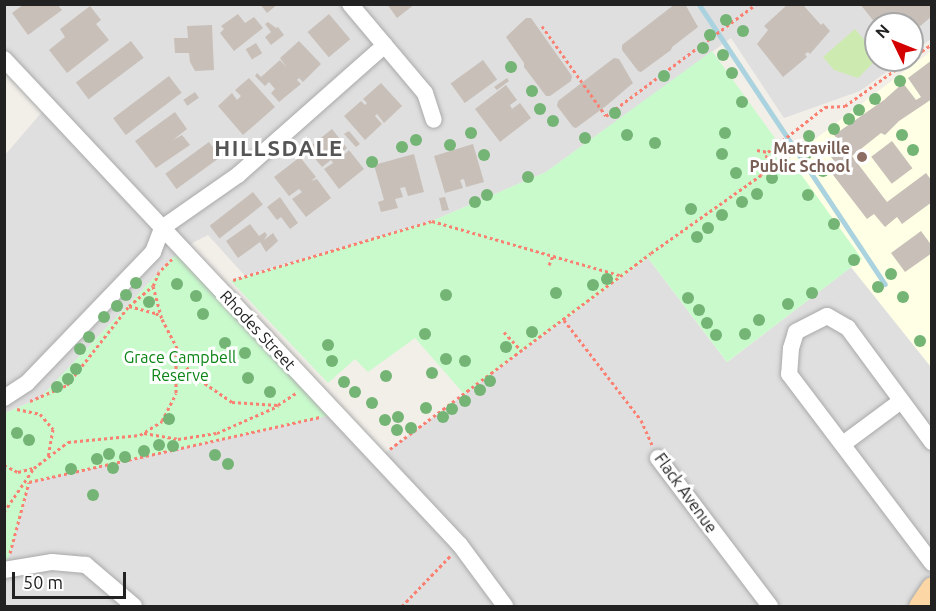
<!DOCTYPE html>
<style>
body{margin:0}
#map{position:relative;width:936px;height:611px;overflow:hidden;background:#f2efe9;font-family:Ubuntu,sans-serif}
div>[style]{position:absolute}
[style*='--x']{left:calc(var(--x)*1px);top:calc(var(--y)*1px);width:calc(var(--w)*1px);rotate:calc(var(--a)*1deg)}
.residential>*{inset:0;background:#e0dfdf}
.education>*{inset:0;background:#ffffe5}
.grass>*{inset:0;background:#cdebb0}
.park>*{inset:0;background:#c8facc}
.stream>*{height:4.5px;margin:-2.25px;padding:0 2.25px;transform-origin:2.25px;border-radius:2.25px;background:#aad3df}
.building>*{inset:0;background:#c7bfb8;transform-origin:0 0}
.path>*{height:3px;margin-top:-1.5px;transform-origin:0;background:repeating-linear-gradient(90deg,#fa8072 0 3px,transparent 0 6px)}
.roads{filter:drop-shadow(0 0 2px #a9a9a9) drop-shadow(0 0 2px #a9a9a9)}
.minor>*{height:16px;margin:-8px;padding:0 8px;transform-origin:8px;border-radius:8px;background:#fff}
.major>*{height:21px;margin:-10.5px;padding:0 10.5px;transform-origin:10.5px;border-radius:10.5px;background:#fcd6a4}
.trees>*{width:12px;height:12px;margin:-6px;border-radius:50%;background:#74b475}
.dots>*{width:16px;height:16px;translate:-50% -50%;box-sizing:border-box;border:3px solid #fff;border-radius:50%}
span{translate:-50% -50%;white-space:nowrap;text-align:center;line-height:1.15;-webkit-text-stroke:6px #fff;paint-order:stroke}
.education-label{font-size:16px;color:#785e54;font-weight:700}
.right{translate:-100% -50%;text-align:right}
.street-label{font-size:16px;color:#222}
.park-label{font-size:16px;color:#0c8416}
.district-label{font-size:22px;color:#555;font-weight:700;letter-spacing:1.5px}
.frame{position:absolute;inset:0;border:6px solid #222;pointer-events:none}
.north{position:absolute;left:864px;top:12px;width:60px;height:60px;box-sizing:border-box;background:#fff;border:2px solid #a7a7a7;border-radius:50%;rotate:313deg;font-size:16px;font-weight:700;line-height:24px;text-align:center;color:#222}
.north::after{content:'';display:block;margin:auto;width:21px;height:27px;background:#d40000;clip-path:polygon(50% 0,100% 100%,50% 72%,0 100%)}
.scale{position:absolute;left:12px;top:572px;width:114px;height:27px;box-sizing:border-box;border:3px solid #222;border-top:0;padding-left:8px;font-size:18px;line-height:21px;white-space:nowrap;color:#222;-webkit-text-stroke:4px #fff;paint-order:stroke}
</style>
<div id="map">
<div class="residential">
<i style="clip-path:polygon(5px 5px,931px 5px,931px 39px,912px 53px,912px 24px,876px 24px,876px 60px,903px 60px,860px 91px,784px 118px,731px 38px,546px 172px,432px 221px,245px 276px,208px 235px,181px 249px,40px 398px,5px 413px,5px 155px,48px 105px,5px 59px)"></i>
<i style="clip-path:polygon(648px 258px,727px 362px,851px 267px,931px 367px,931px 606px,5px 606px,5px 570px,29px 482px,336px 414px,378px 458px)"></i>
</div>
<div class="education">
<i style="clip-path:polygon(931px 51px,931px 367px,851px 267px,727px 362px,652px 263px)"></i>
</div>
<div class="grass">
<i style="clip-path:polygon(855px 29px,876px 54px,876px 60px,858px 78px,834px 70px,823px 57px)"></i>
</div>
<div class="park">
<i style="clip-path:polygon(712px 51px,862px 259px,727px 362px,648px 258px,464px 394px,415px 338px,368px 372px,355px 359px,328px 383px,231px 281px,432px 221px,546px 172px)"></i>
<i style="clip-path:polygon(181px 249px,336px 414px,30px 482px,5px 570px,5px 413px,40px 398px)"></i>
</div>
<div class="stream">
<i style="--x:699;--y:4;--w:336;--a:56.4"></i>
</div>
<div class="building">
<i style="clip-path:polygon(24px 4px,57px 4px,62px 10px,28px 35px,12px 13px)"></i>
<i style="clip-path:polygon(260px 4px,278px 4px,267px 13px)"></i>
<i style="clip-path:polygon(387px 4px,415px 4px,397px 18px)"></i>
<i style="clip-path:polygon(675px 4px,685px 4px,698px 27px,672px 47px,671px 50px,641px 72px,638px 71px,622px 50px,622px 45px)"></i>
<i style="clip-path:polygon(788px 4px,806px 4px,804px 6px,821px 25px,823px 23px,830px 31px,810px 54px,808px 52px,805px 54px,807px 57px,783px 77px,757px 44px,768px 30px,764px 26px)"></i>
<i style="clip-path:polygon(860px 4px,932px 4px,932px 16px,912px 33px,912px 24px,876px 24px)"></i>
<i style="clip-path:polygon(90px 6px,101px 20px,96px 24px,109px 40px,67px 73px,49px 50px,65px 37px,60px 29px)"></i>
<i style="clip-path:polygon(238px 14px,245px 23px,254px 17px,263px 28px,234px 51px,220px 33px,224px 29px,221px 26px)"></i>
<i style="left:329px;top:14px;width:33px;height:28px;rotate:50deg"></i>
<i style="clip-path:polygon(526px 18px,531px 18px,572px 76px,571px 81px,550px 96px,546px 96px,524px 67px,524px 63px,506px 37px)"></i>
<i style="clip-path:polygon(268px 22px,276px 28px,278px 27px,284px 35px,271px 45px,265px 37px,271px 32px,265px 24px)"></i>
<i style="clip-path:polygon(212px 25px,214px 70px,195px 71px,190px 62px,189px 53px,175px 53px,174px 38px,188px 38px,187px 26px)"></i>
<i style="left:131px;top:41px;width:21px;height:69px;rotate:53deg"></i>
<i style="clip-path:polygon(299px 41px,321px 64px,303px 82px,299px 78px,297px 80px,301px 84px,279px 102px,271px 93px,275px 89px,269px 82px,265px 86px,255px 76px,257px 73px,261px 77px,280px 60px,287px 68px,280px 58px)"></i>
<i style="left:256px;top:43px;width:12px;height:12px;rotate:59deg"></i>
<i style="clip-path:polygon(614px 58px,619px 59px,633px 83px,606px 106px,576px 128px,573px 127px,557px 106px,558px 101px)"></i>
<i style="left:483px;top:60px;width:24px;height:40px;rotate:54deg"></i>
<i style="clip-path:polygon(932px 60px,932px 99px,899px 121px,885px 135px,881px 133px,852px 156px,887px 202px,926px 173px,932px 181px,932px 202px,902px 224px,897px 217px,885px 227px,874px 214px,867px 219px,830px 171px,838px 166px,828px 153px,841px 143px,834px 135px,884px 100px,903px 83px,916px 100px,921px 97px,908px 78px)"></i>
<i style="left:169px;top:76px;width:21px;height:70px;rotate:53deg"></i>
<i style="clip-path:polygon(249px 78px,275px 107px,243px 135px,218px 106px,232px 93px,237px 100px,241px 96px,235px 90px)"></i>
<i style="clip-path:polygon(507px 78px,509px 81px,497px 90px,494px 87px)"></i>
<i style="clip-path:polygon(381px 83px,402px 106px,384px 123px,377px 114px,375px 116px,382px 124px,365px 140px,344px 116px,361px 101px,365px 105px,367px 103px,363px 99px)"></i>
<i style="clip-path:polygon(506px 85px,517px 100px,510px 105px,512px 109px,520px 103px,531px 118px,500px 142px,475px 109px)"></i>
<i style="left:195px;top:92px;width:7px;height:14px;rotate:56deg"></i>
<i style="clip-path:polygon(175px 112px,187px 129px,173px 140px,182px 135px,190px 145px,156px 168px,135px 141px)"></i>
<i style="clip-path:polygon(332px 129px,347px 148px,343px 152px,345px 154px,349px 150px,364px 169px,339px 189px,324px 169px,333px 163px,331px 160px,322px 167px,307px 149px)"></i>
<i style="clip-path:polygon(349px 131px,360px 144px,356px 147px,344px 134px)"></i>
<i style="left:892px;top:141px;width:34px;height:26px;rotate:53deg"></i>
<i style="left:209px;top:142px;width:19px;height:54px;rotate:54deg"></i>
<i style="clip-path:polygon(473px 144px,484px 182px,466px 187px,464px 179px,460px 180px,463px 188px,445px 193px,434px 156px)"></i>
<i style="clip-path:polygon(414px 154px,424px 192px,408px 196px,405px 187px,400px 188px,403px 197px,395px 199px,398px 208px,381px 212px,378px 202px,384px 200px,374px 165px)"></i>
<i style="clip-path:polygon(300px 157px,316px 177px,311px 181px,317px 179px,331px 198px,306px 217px,292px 199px,302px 192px,299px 189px,289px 196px,274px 177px)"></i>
<i style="left:253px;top:192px;width:16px;height:55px;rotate:52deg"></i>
<i style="clip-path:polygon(280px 197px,298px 223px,290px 229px,281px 217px,277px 220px,267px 207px)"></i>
<i style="clip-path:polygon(445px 197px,449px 210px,442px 211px,439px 198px)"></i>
<i style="clip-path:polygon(250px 224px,259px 236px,265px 232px,267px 235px,264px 240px,273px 233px,278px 241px,266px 252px,260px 242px,238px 258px,226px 241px)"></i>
<i style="clip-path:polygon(921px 231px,932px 246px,932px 253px,905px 272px,891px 253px)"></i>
</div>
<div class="path">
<i style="--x:542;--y:26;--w:110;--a:54.6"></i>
<i style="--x:606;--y:116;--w:187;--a:-36.7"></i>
<i style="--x:912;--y:58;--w:24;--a:-35"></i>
<i style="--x:757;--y:150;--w:11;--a:10"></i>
<i style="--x:768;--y:152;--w:73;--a:-38.3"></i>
<i style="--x:825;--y:107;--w:20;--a:-3"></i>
<i style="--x:845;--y:106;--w:79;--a:-35.7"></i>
<i style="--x:172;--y:259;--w:18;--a:135"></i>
<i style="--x:159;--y:272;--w:15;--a:113"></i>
<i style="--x:153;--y:286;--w:34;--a:75"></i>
<i style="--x:162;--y:319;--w:61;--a:62.6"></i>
<i style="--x:190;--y:373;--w:51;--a:34.6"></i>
<i style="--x:232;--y:402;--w:46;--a:3.7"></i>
<i style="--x:278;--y:405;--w:23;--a:-34"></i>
<i style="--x:549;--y:265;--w:10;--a:-66"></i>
<i style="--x:233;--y:280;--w:208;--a:-16.5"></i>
<i style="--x:432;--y:221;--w:198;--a:16.1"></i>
<i style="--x:129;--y:306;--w:28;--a:15"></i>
<i style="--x:156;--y:313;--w:6;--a:39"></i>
<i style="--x:564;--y:320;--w:126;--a:52.4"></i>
<i style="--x:641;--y:420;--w:27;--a:66"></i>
<i style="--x:504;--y:332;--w:26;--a:47"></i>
<i style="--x:30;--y:401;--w:40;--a:-23.4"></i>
<i style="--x:67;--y:385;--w:100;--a:-51.9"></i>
<i style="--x:129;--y:306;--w:31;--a:-40"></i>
<i style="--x:17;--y:409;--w:24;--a:12"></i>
<i style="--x:40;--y:414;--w:20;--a:49"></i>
<i style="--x:53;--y:429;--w:27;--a:100"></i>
<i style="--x:144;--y:433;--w:35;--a:10"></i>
<i style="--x:178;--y:439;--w:39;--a:-9"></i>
<i style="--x:217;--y:433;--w:67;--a:-23.9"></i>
<i style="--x:390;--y:449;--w:326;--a:-36.9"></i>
<i style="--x:651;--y:253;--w:135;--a:-35.3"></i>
<i style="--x:761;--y:175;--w:24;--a:-73"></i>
<i style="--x:4;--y:465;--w:16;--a:27"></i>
<i style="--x:18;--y:472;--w:16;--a:-15"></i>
<i style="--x:4;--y:512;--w:53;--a:-55.7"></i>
<i style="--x:34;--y:468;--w:43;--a:-37.4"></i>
<i style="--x:68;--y:442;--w:72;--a:-5.6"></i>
<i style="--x:140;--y:435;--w:26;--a:-32"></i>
<i style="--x:162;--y:421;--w:31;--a:-63"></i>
<i style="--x:176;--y:393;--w:43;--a:-90"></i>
<i style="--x:10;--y:553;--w:73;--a:-75"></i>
<i style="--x:29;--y:482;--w:298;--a:-12.6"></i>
<i style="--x:402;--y:606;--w:71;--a:-46.1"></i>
</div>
<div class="roads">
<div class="minor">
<i style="--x:350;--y:4;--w:116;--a:49.9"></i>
<i style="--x:425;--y:93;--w:28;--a:72"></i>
<i style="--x:4;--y:59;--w:666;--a:46.82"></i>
<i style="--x:460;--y:545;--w:76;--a:53.6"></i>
<i style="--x:4;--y:398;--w:27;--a:-33"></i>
<i style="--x:27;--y:383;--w:182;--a:-46.1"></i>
<i style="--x:153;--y:252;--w:26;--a:-69"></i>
<i style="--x:162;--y:228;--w:93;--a:-34.9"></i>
<i style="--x:238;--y:175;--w:196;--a:-41.5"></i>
<i style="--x:932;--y:442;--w:142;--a:-126.4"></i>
<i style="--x:848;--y:328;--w:24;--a:-150"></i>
<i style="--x:827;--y:316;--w:35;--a:153"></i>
<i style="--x:796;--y:332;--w:17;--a:107"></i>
<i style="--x:791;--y:348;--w:26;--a:94"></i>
<i style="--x:789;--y:374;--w:237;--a:52.9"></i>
<i style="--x:843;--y:444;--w:72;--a:-36.6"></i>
<i style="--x:658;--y:458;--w:186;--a:52.9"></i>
<i style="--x:4;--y:570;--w:49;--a:-9.5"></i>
<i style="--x:52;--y:562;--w:34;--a:5"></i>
<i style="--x:86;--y:565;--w:63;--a:40.5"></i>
</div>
<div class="major">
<i style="--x:919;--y:606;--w:23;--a:-56"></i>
</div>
</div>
<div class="trees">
<i style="left:726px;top:20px"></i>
<i style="left:743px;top:31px"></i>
<i style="left:710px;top:35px"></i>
<i style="left:703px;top:48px"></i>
<i style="left:723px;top:55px"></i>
<i style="left:511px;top:67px"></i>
<i style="left:732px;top:73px"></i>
<i style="left:664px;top:76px"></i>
<i style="left:900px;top:81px"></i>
<i style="left:532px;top:91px"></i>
<i style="left:875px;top:99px"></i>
<i style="left:742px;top:102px"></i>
<i style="left:540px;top:109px"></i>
<i style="left:859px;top:110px"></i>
<i style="left:615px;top:113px"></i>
<i style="left:849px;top:119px"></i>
<i style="left:553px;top:121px"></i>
<i style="left:834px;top:129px"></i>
<i style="left:471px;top:133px"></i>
<i style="left:725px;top:133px"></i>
<i style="left:627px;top:135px"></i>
<i style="left:902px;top:135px"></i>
<i style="left:809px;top:136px"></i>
<i style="left:585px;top:138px"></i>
<i style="left:416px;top:140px"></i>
<i style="left:655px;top:143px"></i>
<i style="left:450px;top:145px"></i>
<i style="left:402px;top:147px"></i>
<i style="left:913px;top:150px"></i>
<i style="left:722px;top:154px"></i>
<i style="left:806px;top:154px"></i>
<i style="left:484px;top:155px"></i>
<i style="left:372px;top:162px"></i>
<i style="left:823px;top:171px"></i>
<i style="left:736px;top:173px"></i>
<i style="left:528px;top:177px"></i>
<i style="left:772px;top:178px"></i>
<i style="left:757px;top:194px"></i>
<i style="left:487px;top:195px"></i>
<i style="left:808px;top:195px"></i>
<i style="left:475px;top:202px"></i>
<i style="left:742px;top:202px"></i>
<i style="left:691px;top:209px"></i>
<i style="left:722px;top:215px"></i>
<i style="left:834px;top:224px"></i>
<i style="left:708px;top:228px"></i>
<i style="left:697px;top:237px"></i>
<i style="left:854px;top:260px"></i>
<i style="left:891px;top:274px"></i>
<i style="left:607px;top:279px"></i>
<i style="left:136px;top:283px"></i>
<i style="left:177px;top:284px"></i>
<i style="left:593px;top:285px"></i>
<i style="left:878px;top:287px"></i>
<i style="left:556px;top:293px"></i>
<i style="left:812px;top:293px"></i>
<i style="left:126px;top:295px"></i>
<i style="left:446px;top:295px"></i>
<i style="left:196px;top:296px"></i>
<i style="left:903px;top:297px"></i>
<i style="left:688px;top:298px"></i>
<i style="left:149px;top:302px"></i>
<i style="left:788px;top:304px"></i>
<i style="left:117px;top:306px"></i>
<i style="left:699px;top:310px"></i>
<i style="left:203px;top:314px"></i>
<i style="left:104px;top:317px"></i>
<i style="left:759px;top:320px"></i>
<i style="left:707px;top:323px"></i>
<i style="left:532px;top:332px"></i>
<i style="left:425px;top:334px"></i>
<i style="left:745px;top:334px"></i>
<i style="left:716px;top:335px"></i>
<i style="left:89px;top:337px"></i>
<i style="left:920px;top:341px"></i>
<i style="left:225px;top:343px"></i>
<i style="left:328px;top:345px"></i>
<i style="left:506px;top:347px"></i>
<i style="left:80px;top:349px"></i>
<i style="left:245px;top:353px"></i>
<i style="left:446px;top:359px"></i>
<i style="left:332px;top:361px"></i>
<i style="left:465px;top:361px"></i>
<i style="left:76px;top:369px"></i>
<i style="left:432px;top:373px"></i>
<i style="left:386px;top:376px"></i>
<i style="left:248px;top:378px"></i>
<i style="left:68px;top:379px"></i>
<i style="left:490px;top:381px"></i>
<i style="left:344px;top:382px"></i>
<i style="left:57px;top:387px"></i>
<i style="left:480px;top:390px"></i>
<i style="left:270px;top:392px"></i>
<i style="left:355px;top:392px"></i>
<i style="left:465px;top:401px"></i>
<i style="left:372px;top:403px"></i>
<i style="left:426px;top:408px"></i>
<i style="left:452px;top:409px"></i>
<i style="left:398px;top:417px"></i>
<i style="left:443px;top:417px"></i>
<i style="left:169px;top:419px"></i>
<i style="left:385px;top:420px"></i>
<i style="left:411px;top:428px"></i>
<i style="left:397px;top:430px"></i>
<i style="left:17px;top:433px"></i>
<i style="left:29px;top:440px"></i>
<i style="left:159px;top:445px"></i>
<i style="left:173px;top:446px"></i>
<i style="left:144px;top:451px"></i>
<i style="left:109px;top:454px"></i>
<i style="left:215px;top:455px"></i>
<i style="left:125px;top:457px"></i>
<i style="left:97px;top:459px"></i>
<i style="left:228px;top:464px"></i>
<i style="left:113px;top:468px"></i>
<i style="left:71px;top:469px"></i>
<i style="left:93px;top:495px"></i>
</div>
<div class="dots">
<i style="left:862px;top:157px;background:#8d6e63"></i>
</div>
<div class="education-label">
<span class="right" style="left:850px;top:157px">Matraville<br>Public School</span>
</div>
<div class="street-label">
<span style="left:258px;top:330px;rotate:47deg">Rhodes Street</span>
<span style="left:686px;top:493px;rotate:54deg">Flack Avenue</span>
</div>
<div class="park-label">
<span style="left:180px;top:366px">Grace Campbell<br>Reserve</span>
</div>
<div class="district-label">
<span style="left:279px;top:148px">HILLSDALE</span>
</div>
<div class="frame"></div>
<div class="north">N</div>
<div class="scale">50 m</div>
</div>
